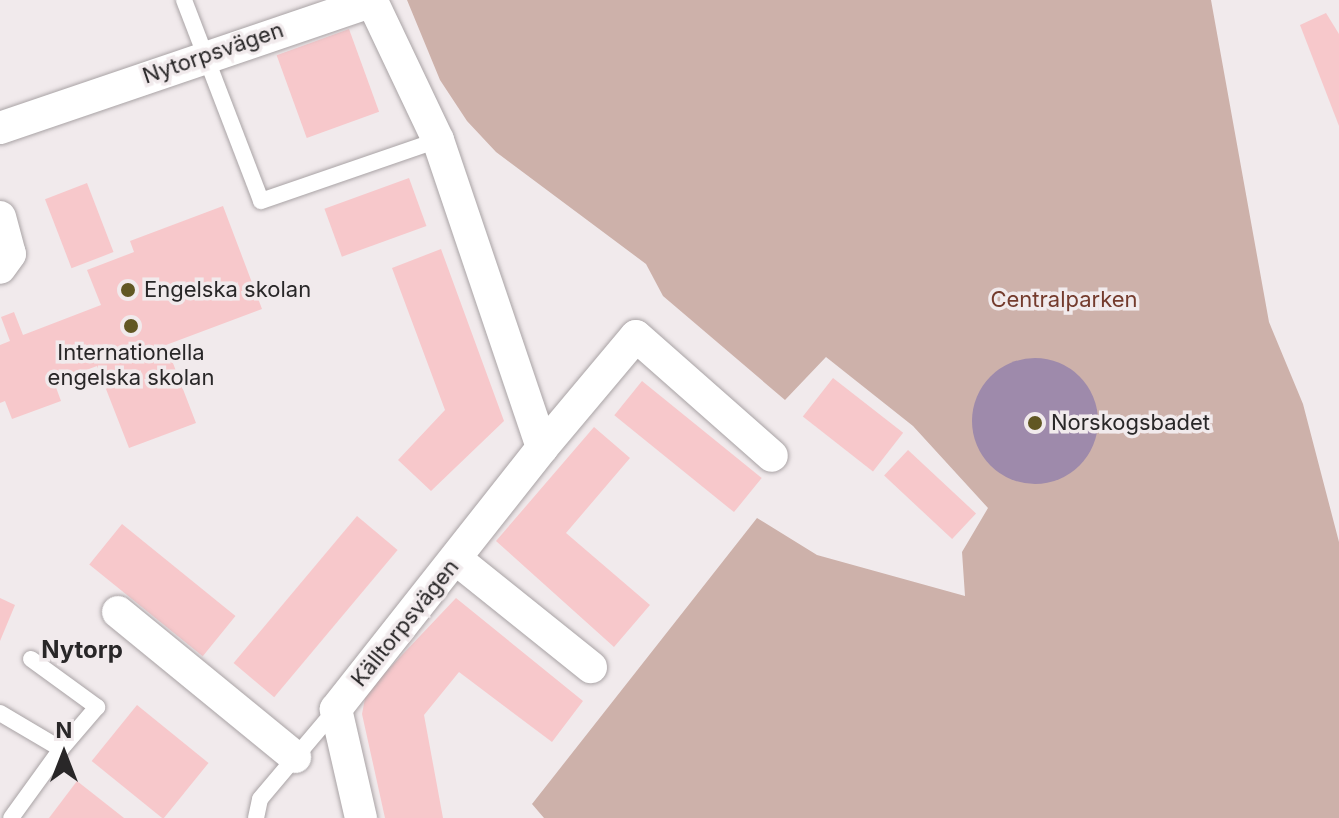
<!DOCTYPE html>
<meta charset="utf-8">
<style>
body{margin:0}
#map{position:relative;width:1339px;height:818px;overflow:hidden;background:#f1eaec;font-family:Inter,sans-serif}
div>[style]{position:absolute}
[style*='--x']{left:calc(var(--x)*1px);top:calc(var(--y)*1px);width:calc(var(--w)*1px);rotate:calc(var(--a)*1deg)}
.green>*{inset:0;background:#cdb1aa}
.water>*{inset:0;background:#9e8aab}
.round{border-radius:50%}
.building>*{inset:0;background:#f7c8cb;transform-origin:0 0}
.roads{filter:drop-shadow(0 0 2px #a9a3a5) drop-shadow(0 0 2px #a9a3a5)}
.service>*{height:16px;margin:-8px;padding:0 8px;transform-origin:8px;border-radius:8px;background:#fff}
.minor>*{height:32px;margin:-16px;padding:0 16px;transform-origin:16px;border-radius:16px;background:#fff}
.dots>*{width:22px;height:22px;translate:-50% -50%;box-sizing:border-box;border:4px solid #f1eaec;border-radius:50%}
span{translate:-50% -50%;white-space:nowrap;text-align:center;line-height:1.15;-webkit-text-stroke:7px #f1eaec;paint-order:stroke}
.street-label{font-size:22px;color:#292728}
.poi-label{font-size:22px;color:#292728}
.left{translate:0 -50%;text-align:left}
.park-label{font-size:22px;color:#743b2d}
.neighbourhood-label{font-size:24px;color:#292728;font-weight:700}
.north{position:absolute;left:24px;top:714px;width:80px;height:80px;-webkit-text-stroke:6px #f1eaec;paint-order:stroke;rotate:0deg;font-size:22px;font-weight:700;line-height:32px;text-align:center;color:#292728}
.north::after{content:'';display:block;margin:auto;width:28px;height:36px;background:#292728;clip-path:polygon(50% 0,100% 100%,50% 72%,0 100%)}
</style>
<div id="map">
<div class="green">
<i style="clip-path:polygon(407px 0,1211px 0,1269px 322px,1303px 404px,1339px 542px,1339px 818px,544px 818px,532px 804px,757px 518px,817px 555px,965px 596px,962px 552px,988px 508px,913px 426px,826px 357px,785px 400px,663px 296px,646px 264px,496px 152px,467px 121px,440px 80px)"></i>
</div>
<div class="water">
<i class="round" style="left:972px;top:358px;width:126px;height:126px"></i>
</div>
<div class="building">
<i style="clip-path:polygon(1326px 13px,1339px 34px,1339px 126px,1300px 25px)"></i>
<i style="left:349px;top:29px;width:88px;height:77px;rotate:70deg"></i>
<i style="left:409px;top:178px;width:51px;height:90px;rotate:70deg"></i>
<i style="left:87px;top:183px;width:74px;height:45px;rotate:69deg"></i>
<i style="clip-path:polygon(223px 206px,262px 309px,166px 345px,196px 423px,129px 448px,97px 366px,54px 382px,61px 401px,12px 419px,5px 401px,0 403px,0 345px,10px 341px,1px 317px,14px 312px,23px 335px,101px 305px,87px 270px,134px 252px,130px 241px)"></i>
<i style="clip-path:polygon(441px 249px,504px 421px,431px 491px,398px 460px,445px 410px,392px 268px)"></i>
<i style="left:833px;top:378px;width:89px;height:49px;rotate:38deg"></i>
<i style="left:642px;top:381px;width:154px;height:44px;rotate:39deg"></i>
<i style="clip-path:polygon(594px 427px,630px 458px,566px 533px,650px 605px,614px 647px,496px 541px)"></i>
<i style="left:908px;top:450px;width:93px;height:35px;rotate:43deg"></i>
<i style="left:357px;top:516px;width:53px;height:192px;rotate:40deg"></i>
<i style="left:122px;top:524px;width:146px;height:52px;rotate:39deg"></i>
<i style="clip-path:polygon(0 598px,15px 605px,0 641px)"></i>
<i style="clip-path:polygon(456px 598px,583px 701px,552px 742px,459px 672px,424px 715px,443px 818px,385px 818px,362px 714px,366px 693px)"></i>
<i style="left:137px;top:705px;width:92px;height:72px;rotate:39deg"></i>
<i style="clip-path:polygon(77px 781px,124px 818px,49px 818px)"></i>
</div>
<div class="roads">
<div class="service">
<i style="--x:184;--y:0;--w:215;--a:69"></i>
<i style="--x:261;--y:201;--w:187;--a:-19"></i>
<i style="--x:31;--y:659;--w:82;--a:36"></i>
<i style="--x:97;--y:707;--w:55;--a:130.6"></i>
<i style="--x:0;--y:713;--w:71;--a:30.5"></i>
<i style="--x:61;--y:749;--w:85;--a:125.9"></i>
<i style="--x:256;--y:818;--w:19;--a:-78"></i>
<i style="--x:260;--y:799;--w:118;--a:-49.8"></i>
</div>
<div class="minor">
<i style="--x:0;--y:128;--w:393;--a:-18.8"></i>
<i style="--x:372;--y:1;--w:154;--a:64.6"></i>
<i style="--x:438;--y:140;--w:325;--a:71.3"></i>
<i style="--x:542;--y:448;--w:333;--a:128.3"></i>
<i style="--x:336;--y:709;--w:112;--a:77.1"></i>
<i style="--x:0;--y:217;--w:38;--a:75"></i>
<i style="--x:10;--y:254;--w:17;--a:126"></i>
<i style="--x:542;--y:448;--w:146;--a:-50"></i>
<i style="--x:636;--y:336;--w:181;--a:41.4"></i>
<i style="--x:456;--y:559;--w:173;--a:38.7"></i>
<i style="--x:118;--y:612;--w:229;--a:39.3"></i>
</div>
</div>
<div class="dots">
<i style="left:128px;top:290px;background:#615723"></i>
<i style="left:131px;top:326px;background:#615723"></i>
<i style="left:1035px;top:423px;background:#615723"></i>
</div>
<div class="street-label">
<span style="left:213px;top:53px;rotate:-19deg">Nytorpsvägen</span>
<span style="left:405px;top:623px;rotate:-51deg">Källtorpsvägen</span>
</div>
<div class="poi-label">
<span class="left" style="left:144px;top:290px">Engelska skolan</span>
<span style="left:131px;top:365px">Internationella<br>engelska skolan</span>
<span class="left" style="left:1051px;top:423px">Norskogsbadet</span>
</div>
<div class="park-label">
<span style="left:1064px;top:300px">Centralparken</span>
</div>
<div class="neighbourhood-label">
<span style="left:82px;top:650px">Nytorp</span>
</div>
<div class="north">N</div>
</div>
